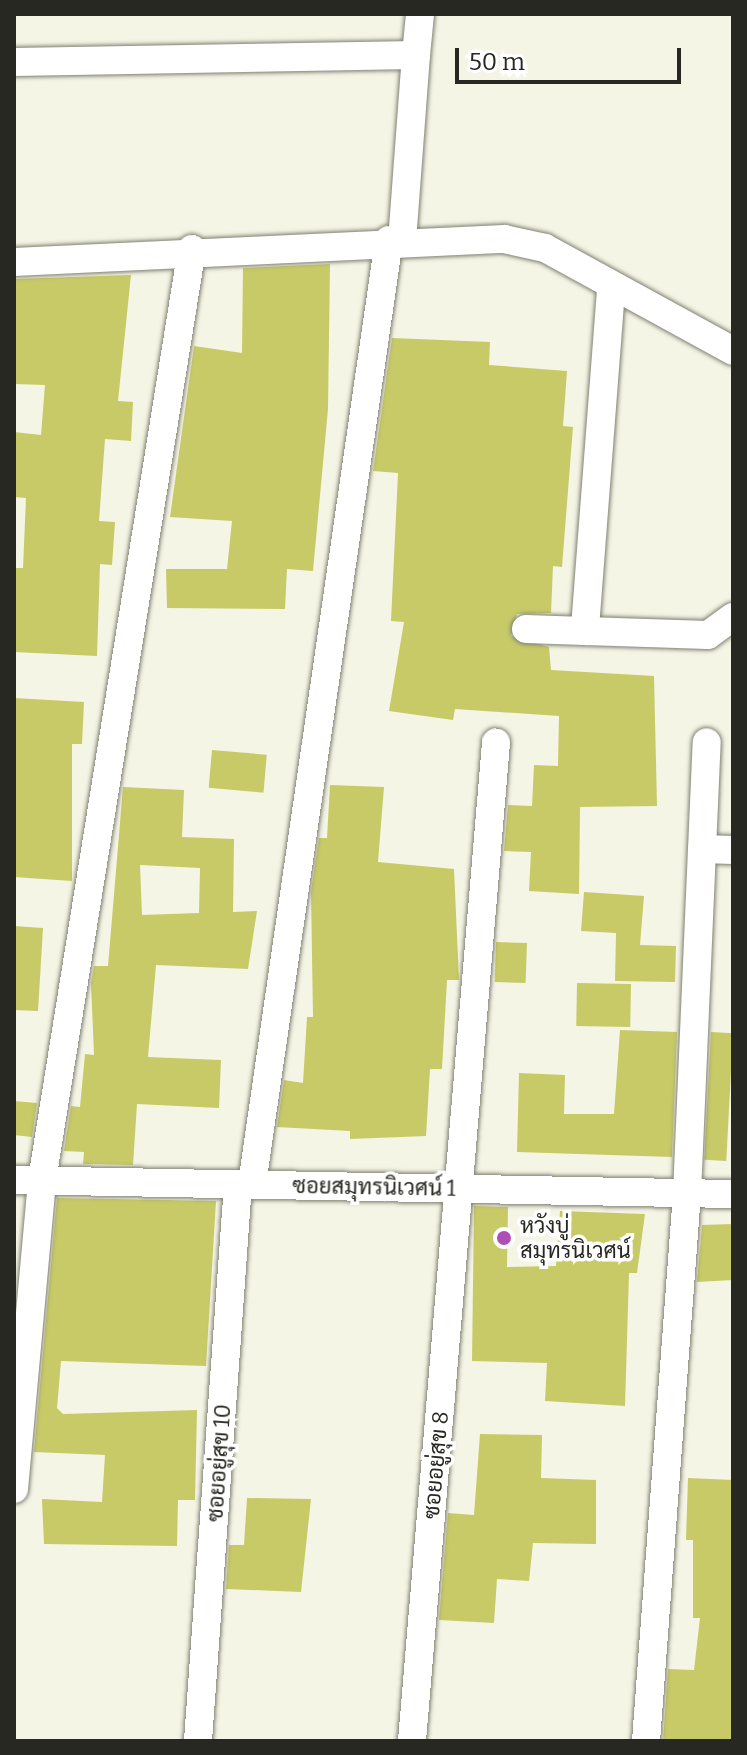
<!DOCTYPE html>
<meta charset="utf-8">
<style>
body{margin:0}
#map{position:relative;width:747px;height:1755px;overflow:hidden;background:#f4f5e5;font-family:Bitter,Sarabun,serif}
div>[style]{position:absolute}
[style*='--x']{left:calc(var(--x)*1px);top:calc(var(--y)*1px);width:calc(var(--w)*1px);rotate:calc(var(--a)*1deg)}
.building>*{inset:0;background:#c7ca67;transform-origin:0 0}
.roads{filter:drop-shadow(0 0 2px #808173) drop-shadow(0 0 2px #808173)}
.minor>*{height:28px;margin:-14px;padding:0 14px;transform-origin:14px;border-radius:14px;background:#fff}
.dots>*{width:22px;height:22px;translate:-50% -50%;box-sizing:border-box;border:4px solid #fff;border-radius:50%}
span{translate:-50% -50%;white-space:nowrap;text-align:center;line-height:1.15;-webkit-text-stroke:7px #fff;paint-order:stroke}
.street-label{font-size:22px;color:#282822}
.poi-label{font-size:22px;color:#282822}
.left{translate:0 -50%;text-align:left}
.frame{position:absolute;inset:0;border:16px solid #282822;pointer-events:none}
.scale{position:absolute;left:455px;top:48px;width:226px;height:36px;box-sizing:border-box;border:4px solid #282822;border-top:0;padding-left:10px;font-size:24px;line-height:28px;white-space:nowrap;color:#282822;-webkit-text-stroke:6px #fff;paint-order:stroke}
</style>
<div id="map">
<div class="building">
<i style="clip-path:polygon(330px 264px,328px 409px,313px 571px,287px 569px,285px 609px,167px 608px,166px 569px,227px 569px,232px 521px,170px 517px,194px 346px,242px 353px,243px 268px)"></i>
<i style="clip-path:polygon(131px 275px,118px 401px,133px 402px,131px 441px,105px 439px,99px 521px,115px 522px,112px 565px,100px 564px,97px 656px,14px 652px,14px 568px,23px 568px,26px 498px,14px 497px,14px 432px,41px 435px,45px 385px,14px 384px,14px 279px)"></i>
<i style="clip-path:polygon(392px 338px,490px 342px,489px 365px,567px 371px,563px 426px,573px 427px,562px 567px,553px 566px,551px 613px,517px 614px,511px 636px,549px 647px,551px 670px,654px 676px,657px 806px,580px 807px,579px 894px,529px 891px,531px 852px,504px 851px,508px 805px,532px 806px,534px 765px,558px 766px,559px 716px,455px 709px,453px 720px,389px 711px,404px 622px,391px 621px,398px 473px,373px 471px)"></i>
<i style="clip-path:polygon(14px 698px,84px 702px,82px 744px,72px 744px,72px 881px,14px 877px)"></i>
<i style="left:212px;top:750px;width:55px;height:38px;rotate:5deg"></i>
<i style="clip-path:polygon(330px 785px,384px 787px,378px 862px,454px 869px,459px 980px,447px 980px,442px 1069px,430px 1069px,426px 1136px,350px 1139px,350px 1131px,277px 1127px,284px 1080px,303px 1083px,307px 1017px,313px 1017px,311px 892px,319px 838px,327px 838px)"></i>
<i style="clip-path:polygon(evenodd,123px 787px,184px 790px,182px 837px,234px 839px,233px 912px,257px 911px,248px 969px,156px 965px,148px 1057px,221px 1060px,219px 1108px,137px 1104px,133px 1165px,83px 1164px,84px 1152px,64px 1151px,71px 1106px,80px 1107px,85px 1054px,94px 1055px,91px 983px,94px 966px,108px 966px,123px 787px,140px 865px,200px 868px,199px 913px,142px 915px,140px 865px)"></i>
<i style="clip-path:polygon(584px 892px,644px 896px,640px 945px,676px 946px,675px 982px,615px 981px,616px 933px,581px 931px)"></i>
<i style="clip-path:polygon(14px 926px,43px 928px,38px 1011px,14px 1010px)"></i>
<i style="left:496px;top:942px;width:31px;height:40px;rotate:2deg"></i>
<i style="left:577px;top:983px;width:54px;height:43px;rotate:1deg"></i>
<i style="clip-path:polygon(620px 1030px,677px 1032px,672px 1157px,517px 1152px,519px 1073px,565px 1075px,564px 1114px,614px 1114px)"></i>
<i style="left:711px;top:1032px;width:22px;height:128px;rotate:3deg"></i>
<i style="clip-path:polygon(14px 1101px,37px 1103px,32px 1137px,14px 1135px)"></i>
<i style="clip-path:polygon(57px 1198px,216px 1201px,206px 1366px,61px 1361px,57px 1408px,63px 1414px,197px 1410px,195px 1500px,178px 1500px,177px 1546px,44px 1544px,42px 1499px,102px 1502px,105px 1455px,34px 1452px)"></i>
<i style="clip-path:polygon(474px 1206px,508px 1207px,507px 1267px,556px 1266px,560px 1211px,645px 1214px,637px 1273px,629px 1273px,625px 1406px,545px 1401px,547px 1363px,472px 1361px)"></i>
<i style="clip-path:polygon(733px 1224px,733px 1280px,697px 1282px,702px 1225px)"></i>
<i style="clip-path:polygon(480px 1434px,542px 1435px,541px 1478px,596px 1480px,596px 1544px,533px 1543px,529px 1581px,497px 1579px,494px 1623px,439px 1620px,448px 1513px,474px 1515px)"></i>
<i style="clip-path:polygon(688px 1478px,733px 1480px,733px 1741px,663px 1741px,668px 1669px,694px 1670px,700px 1618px,693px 1618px,693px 1540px,686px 1540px)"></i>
<i style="clip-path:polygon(247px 1498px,311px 1499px,301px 1592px,226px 1589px,229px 1545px,244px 1545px)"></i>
</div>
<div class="roads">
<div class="minor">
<i style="--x:416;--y:55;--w:41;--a:-84.4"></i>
<i style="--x:14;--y:62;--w:402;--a:-1"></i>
<i style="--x:416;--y:55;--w:186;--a:94.3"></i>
<i style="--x:14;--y:262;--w:491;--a:-2.7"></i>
<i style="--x:504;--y:239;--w:42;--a:12.4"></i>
<i style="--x:545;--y:248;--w:214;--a:28.7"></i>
<i style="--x:611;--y:290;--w:342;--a:94.4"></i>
<i style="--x:585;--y:631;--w:123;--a:1.9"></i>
<i style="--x:708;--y:635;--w:31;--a:-36"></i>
<i style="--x:526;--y:629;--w:59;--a:1.9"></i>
<i style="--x:702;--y:849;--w:31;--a:2"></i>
<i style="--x:14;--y:1180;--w:719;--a:1.12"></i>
<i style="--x:252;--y:1184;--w:954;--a:-81.74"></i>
<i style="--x:14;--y:1489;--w:310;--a:-84.8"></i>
<i style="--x:42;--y:1180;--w:943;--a:-80.85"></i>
<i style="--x:198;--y:1741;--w:558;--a:-85.89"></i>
<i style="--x:412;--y:1741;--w:1002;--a:-85.19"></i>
<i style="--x:646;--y:1741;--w:550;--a:-85.72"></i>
<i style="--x:687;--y:1193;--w:451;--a:-87.5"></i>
</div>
</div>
<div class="dots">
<i style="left:504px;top:1238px;background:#ae4fb8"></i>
</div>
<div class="street-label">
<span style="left:374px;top:1187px;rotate:1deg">ซอยสมุทรนิเวศน์ 1</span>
<span style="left:219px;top:1463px;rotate:-86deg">ซอยอยู่สุข 10</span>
<span style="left:436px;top:1465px;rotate:-85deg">ซอยอยู่สุข 8</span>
</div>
<div class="poi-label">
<span class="left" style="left:520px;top:1238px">หวังบู่<br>สมุทรนิเวศน์</span>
</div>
<div class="frame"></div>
<div class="scale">50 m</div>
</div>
